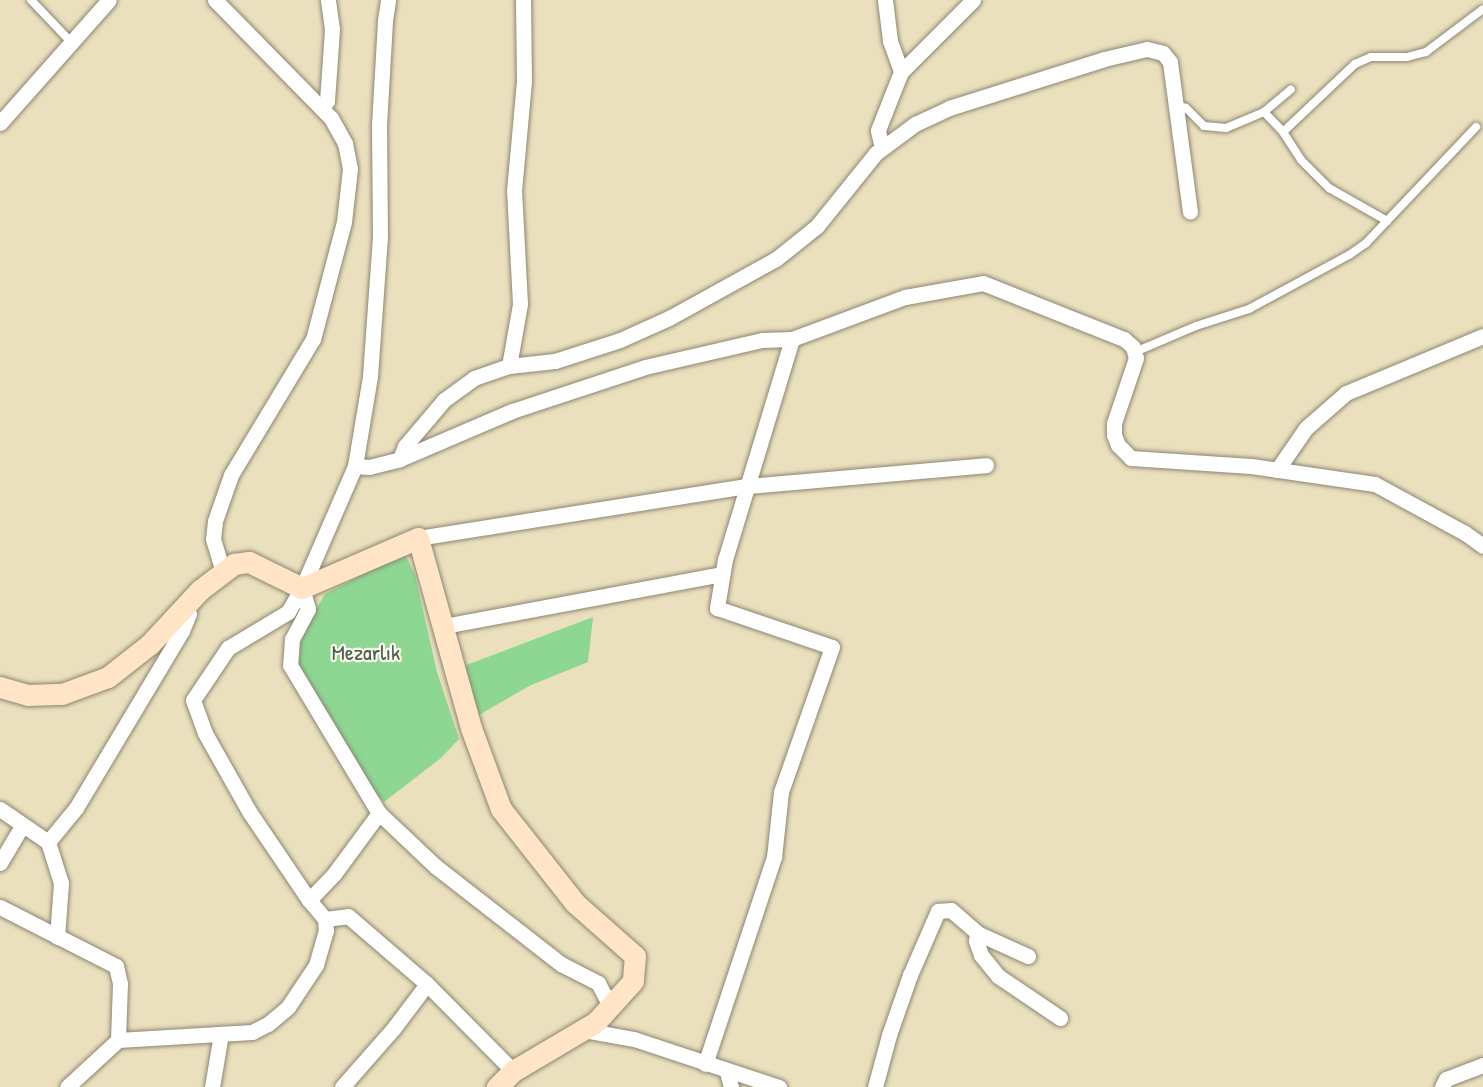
<!DOCTYPE html>
<meta charset="utf-8">
<style>
body{margin:0}
#map{position:relative;width:1483px;height:1087px;overflow:hidden;background:#ebe0bd;font-family:"Patrick Hand",sans-serif}
div>[style]{position:absolute}
[style*='--x']{left:calc(var(--x)*1px);top:calc(var(--y)*1px);width:calc(var(--w)*1px);rotate:calc(var(--a)*1deg)}
.green>*{inset:0;background:#8dd793}
.roads{filter:drop-shadow(0 0 2px #8b8674) drop-shadow(0 0 2px #8b8674)}
.lane>*{height:8px;margin:-4px;padding:0 4px;transform-origin:4px;border-radius:4px;background:#fff}
.street>*{height:15px;margin:-7.5px;padding:0 7.5px;transform-origin:7.5px;border-radius:7.5px;background:#fff}
.secondary>*{height:21px;margin:-10.5px;padding:0 10.5px;transform-origin:10.5px;border-radius:10.5px;background:#ffe4c6}
span{translate:-50% -50%;white-space:nowrap;text-align:center;line-height:1.15;-webkit-text-stroke:4.5px #fbf7ec;paint-order:stroke}
.park-label{font-size:22px;color:#485f4a}
</style>
<div id="map">
<div class="green">
<i style="clip-path:polygon(401px 555px,406px 556px,415px 575px,437px 672px,459px 739px,441px 758px,384px 802px,372px 789px,298px 666px,298px 649px,304px 630px,325px 594px)"></i>
<i style="clip-path:polygon(593px 617px,588px 662px,529px 686px,479px 715px,464px 666px)"></i>
</div>
<div class="roads">
<div class="lane">
<i style="--x:31;--y:0;--w:58;--a:46.4"></i>
<i style="--x:1178;--y:106;--w:8;--a:14"></i>
<i style="--x:1186;--y:108;--w:25;--a:45"></i>
<i style="--x:1204;--y:126;--w:22;--a:5"></i>
<i style="--x:1226;--y:128;--w:41;--a:-22.8"></i>
<i style="--x:1264;--y:112;--w:35;--a:-40"></i>
<i style="--x:1264;--y:112;--w:28;--a:46"></i>
<i style="--x:1283;--y:132;--w:33;--a:57"></i>
<i style="--x:1301;--y:160;--w:40;--a:45"></i>
<i style="--x:1329;--y:188;--w:67;--a:29.6"></i>
<i style="--x:1283;--y:132;--w:99;--a:-43.4"></i>
<i style="--x:1355;--y:64;--w:17;--a:-24"></i>
<i style="--x:1371;--y:57;--w:36;--a:0"></i>
<i style="--x:1407;--y:57;--w:20;--a:-15"></i>
<i style="--x:1426;--y:52;--w:71;--a:-37"></i>
<i style="--x:1135;--y:352;--w:66;--a:-23.1"></i>
<i style="--x:1196;--y:326;--w:56;--a:-17.8"></i>
<i style="--x:1249;--y:309;--w:114;--a:-28.4"></i>
<i style="--x:1349;--y:255;--w:21;--a:-35"></i>
<i style="--x:1366;--y:243;--w:160;--a:-46.5"></i>
</div>
<div class="street">
<i style="--x:215;--y:0;--w:165;--a:45.5"></i>
<i style="--x:331;--y:118;--w:29;--a:61"></i>
<i style="--x:345;--y:143;--w:26;--a:79"></i>
<i style="--x:350;--y:169;--w:53;--a:96.5"></i>
<i style="--x:344;--y:222;--w:121;--a:104.8"></i>
<i style="--x:313;--y:339;--w:159;--a:121.1"></i>
<i style="--x:231;--y:475;--w:49;--a:109.2"></i>
<i style="--x:215;--y:521;--w:18;--a:96"></i>
<i style="--x:213;--y:539;--w:34;--a:73"></i>
<i style="--x:885;--y:0;--w:41;--a:83"></i>
<i style="--x:890;--y:41;--w:33;--a:70"></i>
<i style="--x:321;--y:107;--w:8;--a:-45"></i>
<i style="--x:327;--y:101;--w:72;--a:-86"></i>
<i style="--x:332;--y:29;--w:29;--a:-98"></i>
<i style="--x:0;--y:123;--w:164;--a:-48.5"></i>
<i style="--x:882;--y:148;--w:18;--a:-103"></i>
<i style="--x:878;--y:130;--w:62;--a:-68.4"></i>
<i style="--x:901;--y:72;--w:102;--a:-45"></i>
<i style="--x:792;--y:339;--w:121;--a:-20.4"></i>
<i style="--x:905;--y:297;--w:79;--a:-10.2"></i>
<i style="--x:983;--y:283;--w:152;--a:21.7"></i>
<i style="--x:1124;--y:339;--w:12;--a:42"></i>
<i style="--x:1133;--y:347;--w:11;--a:75"></i>
<i style="--x:1136;--y:358;--w:69;--a:108.7"></i>
<i style="--x:1114;--y:423;--w:12;--a:90"></i>
<i style="--x:1114;--y:435;--w:11;--a:68"></i>
<i style="--x:1118;--y:445;--w:18;--a:45"></i>
<i style="--x:1131;--y:458;--w:120;--a:3.8"></i>
<i style="--x:1251;--y:466;--w:125;--a:8.3"></i>
<i style="--x:1375;--y:484;--w:102;--a:28.6"></i>
<i style="--x:1465;--y:533;--w:22;--a:36"></i>
<i style="--x:509;--y:366;--w:63;--a:-79.9"></i>
<i style="--x:520;--y:304;--w:113;--a:-93"></i>
<i style="--x:514;--y:191;--w:110;--a:-84.8"></i>
<i style="--x:524;--y:81;--w:81;--a:-90.7"></i>
<i style="--x:400;--y:459;--w:14;--a:-69"></i>
<i style="--x:405;--y:446;--w:60;--a:-49.7"></i>
<i style="--x:444;--y:400;--w:37;--a:-36"></i>
<i style="--x:474;--y:378;--w:37;--a:-19"></i>
<i style="--x:509;--y:366;--w:46;--a:-6.2"></i>
<i style="--x:555;--y:361;--w:68;--a:-17.9"></i>
<i style="--x:620;--y:340;--w:54;--a:-24.2"></i>
<i style="--x:669;--y:318;--w:122;--a:-28.9"></i>
<i style="--x:776;--y:259;--w:53;--a:-38.8"></i>
<i style="--x:817;--y:226;--w:94;--a:-51.1"></i>
<i style="--x:876;--y:153;--w:49;--a:-36.6"></i>
<i style="--x:915;--y:124;--w:38;--a:-25"></i>
<i style="--x:949;--y:108;--w:163;--a:-17.5"></i>
<i style="--x:1104;--y:59;--w:44;--a:-13.1"></i>
<i style="--x:1147;--y:49;--w:16;--a:14"></i>
<i style="--x:1163;--y:53;--w:11;--a:52"></i>
<i style="--x:1170;--y:62;--w:151;--a:82.4"></i>
<i style="--x:355;--y:466;--w:91;--a:-80.5"></i>
<i style="--x:370;--y:376;--w:139;--a:-85.9"></i>
<i style="--x:380;--y:237;--w:112;--a:-90.5"></i>
<i style="--x:379;--y:125;--w:105;--a:-86.7"></i>
<i style="--x:385;--y:20;--w:20;--a:-81"></i>
<i style="--x:1277;--y:470;--w:51;--a:-55.4"></i>
<i style="--x:1306;--y:428;--w:53;--a:-41.2"></i>
<i style="--x:1346;--y:393;--w:148;--a:-22.6"></i>
<i style="--x:418;--y:538;--w:333;--a:-9"></i>
<i style="--x:747;--y:486;--w:240;--a:-5"></i>
<i style="--x:302;--y:588;--w:133;--a:-66.5"></i>
<i style="--x:355;--y:466;--w:14;--a:4"></i>
<i style="--x:369;--y:467;--w:32;--a:-14"></i>
<i style="--x:400;--y:459;--w:122;--a:-23.2"></i>
<i style="--x:512;--y:411;--w:140;--a:-18.3"></i>
<i style="--x:645;--y:367;--w:120;--a:-13"></i>
<i style="--x:762;--y:340;--w:30;--a:-2"></i>
<i style="--x:792;--y:339;--w:230;--a:106.9"></i>
<i style="--x:725;--y:559;--w:50;--a:99.3"></i>
<i style="--x:717;--y:608;--w:121;--a:18.7"></i>
<i style="--x:832;--y:647;--w:154;--a:109.4"></i>
<i style="--x:781;--y:792;--w:65;--a:96.1"></i>
<i style="--x:774;--y:857;--w:218;--a:108.4"></i>
<i style="--x:444;--y:626;--w:283;--a:-10.6"></i>
<i style="--x:0;--y:809;--w:58;--a:34.5"></i>
<i style="--x:48;--y:842;--w:43;--a:72.4"></i>
<i style="--x:61;--y:883;--w:54;--a:94.2"></i>
<i style="--x:48;--y:842;--w:44;--a:-50.5"></i>
<i style="--x:76;--y:808;--w:206;--a:-59.1"></i>
<i style="--x:182;--y:631;--w:18;--a:-68"></i>
<i style="--x:189;--y:614;--w:11;--a:-105"></i>
<i style="--x:0;--y:863;--w:43;--a:-59.3"></i>
<i style="--x:309;--y:900;--w:36;--a:-46"></i>
<i style="--x:334;--y:874;--w:76;--a:-53.6"></i>
<i style="--x:0;--y:907;--w:130;--a:27"></i>
<i style="--x:116;--y:966;--w:17;--a:77"></i>
<i style="--x:120;--y:983;--w:57;--a:92"></i>
<i style="--x:118;--y:1040;--w:69;--a:137.3"></i>
<i style="--x:325;--y:919;--w:23;--a:-7"></i>
<i style="--x:348;--y:916;--w:104;--a:40.7"></i>
<i style="--x:427;--y:984;--w:122;--a:45.3"></i>
<i style="--x:977;--y:933;--w:8;--a:97"></i>
<i style="--x:976;--y:941;--w:15;--a:70"></i>
<i style="--x:981;--y:955;--w:27;--a:51"></i>
<i style="--x:998;--y:976;--w:75;--a:34.1"></i>
<i style="--x:584;--y:1030;--w:51;--a:10.2"></i>
<i style="--x:634;--y:1039;--w:153;--a:18.3"></i>
<i style="--x:118;--y:1040;--w:134;--a:-3.4"></i>
<i style="--x:252;--y:1032;--w:18;--a:-27"></i>
<i style="--x:268;--y:1024;--w:26;--a:-40"></i>
<i style="--x:288;--y:1007;--w:50;--a:-56.3"></i>
<i style="--x:316;--y:965;--w:35;--a:-74"></i>
<i style="--x:326;--y:931;--w:12;--a:-95"></i>
<i style="--x:325;--y:919;--w:25;--a:-130"></i>
<i style="--x:309;--y:900;--w:105;--a:-124.1"></i>
<i style="--x:250;--y:813;--w:92;--a:-119.4"></i>
<i style="--x:205;--y:733;--w:35;--a:-110"></i>
<i style="--x:193;--y:700;--w:63;--a:-56.1"></i>
<i style="--x:228;--y:648;--w:70;--a:-31"></i>
<i style="--x:288;--y:612;--w:28;--a:-60"></i>
<i style="--x:302;--y:588;--w:22;--a:74"></i>
<i style="--x:308;--y:609;--w:34;--a:118"></i>
<i style="--x:292;--y:639;--w:26;--a:94"></i>
<i style="--x:290;--y:665;--w:173;--a:59"></i>
<i style="--x:379;--y:813;--w:77;--a:43.4"></i>
<i style="--x:435;--y:866;--w:160;--a:37.9"></i>
<i style="--x:561;--y:964;--w:42;--a:27.2"></i>
<i style="--x:598;--y:983;--w:26;--a:62"></i>
<i style="--x:727;--y:1072;--w:16;--a:75"></i>
<i style="--x:212;--y:1087;--w:54;--a:-80.4"></i>
<i style="--x:342;--y:1087;--w:77;--a:-48.7"></i>
<i style="--x:393;--y:1029;--w:56;--a:-52.9"></i>
<i style="--x:875;--y:1087;--w:54;--a:-74.9"></i>
<i style="--x:889;--y:1035;--w:64;--a:-70.7"></i>
<i style="--x:910;--y:975;--w:70;--a:-66.4"></i>
<i style="--x:938;--y:911;--w:13;--a:-4"></i>
<i style="--x:951;--y:910;--w:35;--a:41"></i>
<i style="--x:977;--y:933;--w:56;--a:24.3"></i>
<i style="--x:1442;--y:1087;--w:9;--a:-63"></i>
<i style="--x:1446;--y:1079;--w:40;--a:-21"></i>
</div>
<div class="secondary">
<i style="--x:0;--y:687;--w:29;--a:16"></i>
<i style="--x:28;--y:695;--w:34;--a:-2"></i>
<i style="--x:62;--y:694;--w:49;--a:-20.3"></i>
<i style="--x:108;--y:677;--w:53;--a:-38.2"></i>
<i style="--x:150;--y:644;--w:74;--a:-47.2"></i>
<i style="--x:200;--y:590;--w:43;--a:-37.4"></i>
<i style="--x:234;--y:564;--w:15;--a:-8"></i>
<i style="--x:249;--y:562;--w:59;--a:26.1"></i>
<i style="--x:302;--y:588;--w:126;--a:-23.3"></i>
<i style="--x:418;--y:538;--w:197;--a:74.4"></i>
<i style="--x:471;--y:728;--w:86;--a:69.7"></i>
<i style="--x:501;--y:809;--w:120;--a:51.8"></i>
<i style="--x:575;--y:903;--w:80;--a:41.5"></i>
<i style="--x:635;--y:956;--w:25;--a:95"></i>
<i style="--x:633;--y:981;--w:55;--a:132.1"></i>
<i style="--x:596;--y:1022;--w:96;--a:149.4"></i>
<i style="--x:513;--y:1071;--w:23;--a:135"></i>
</div>
</div>
<div class="park-label">
<span style="left:366px;top:653px">Mezarlık</span>
</div>
</div>
